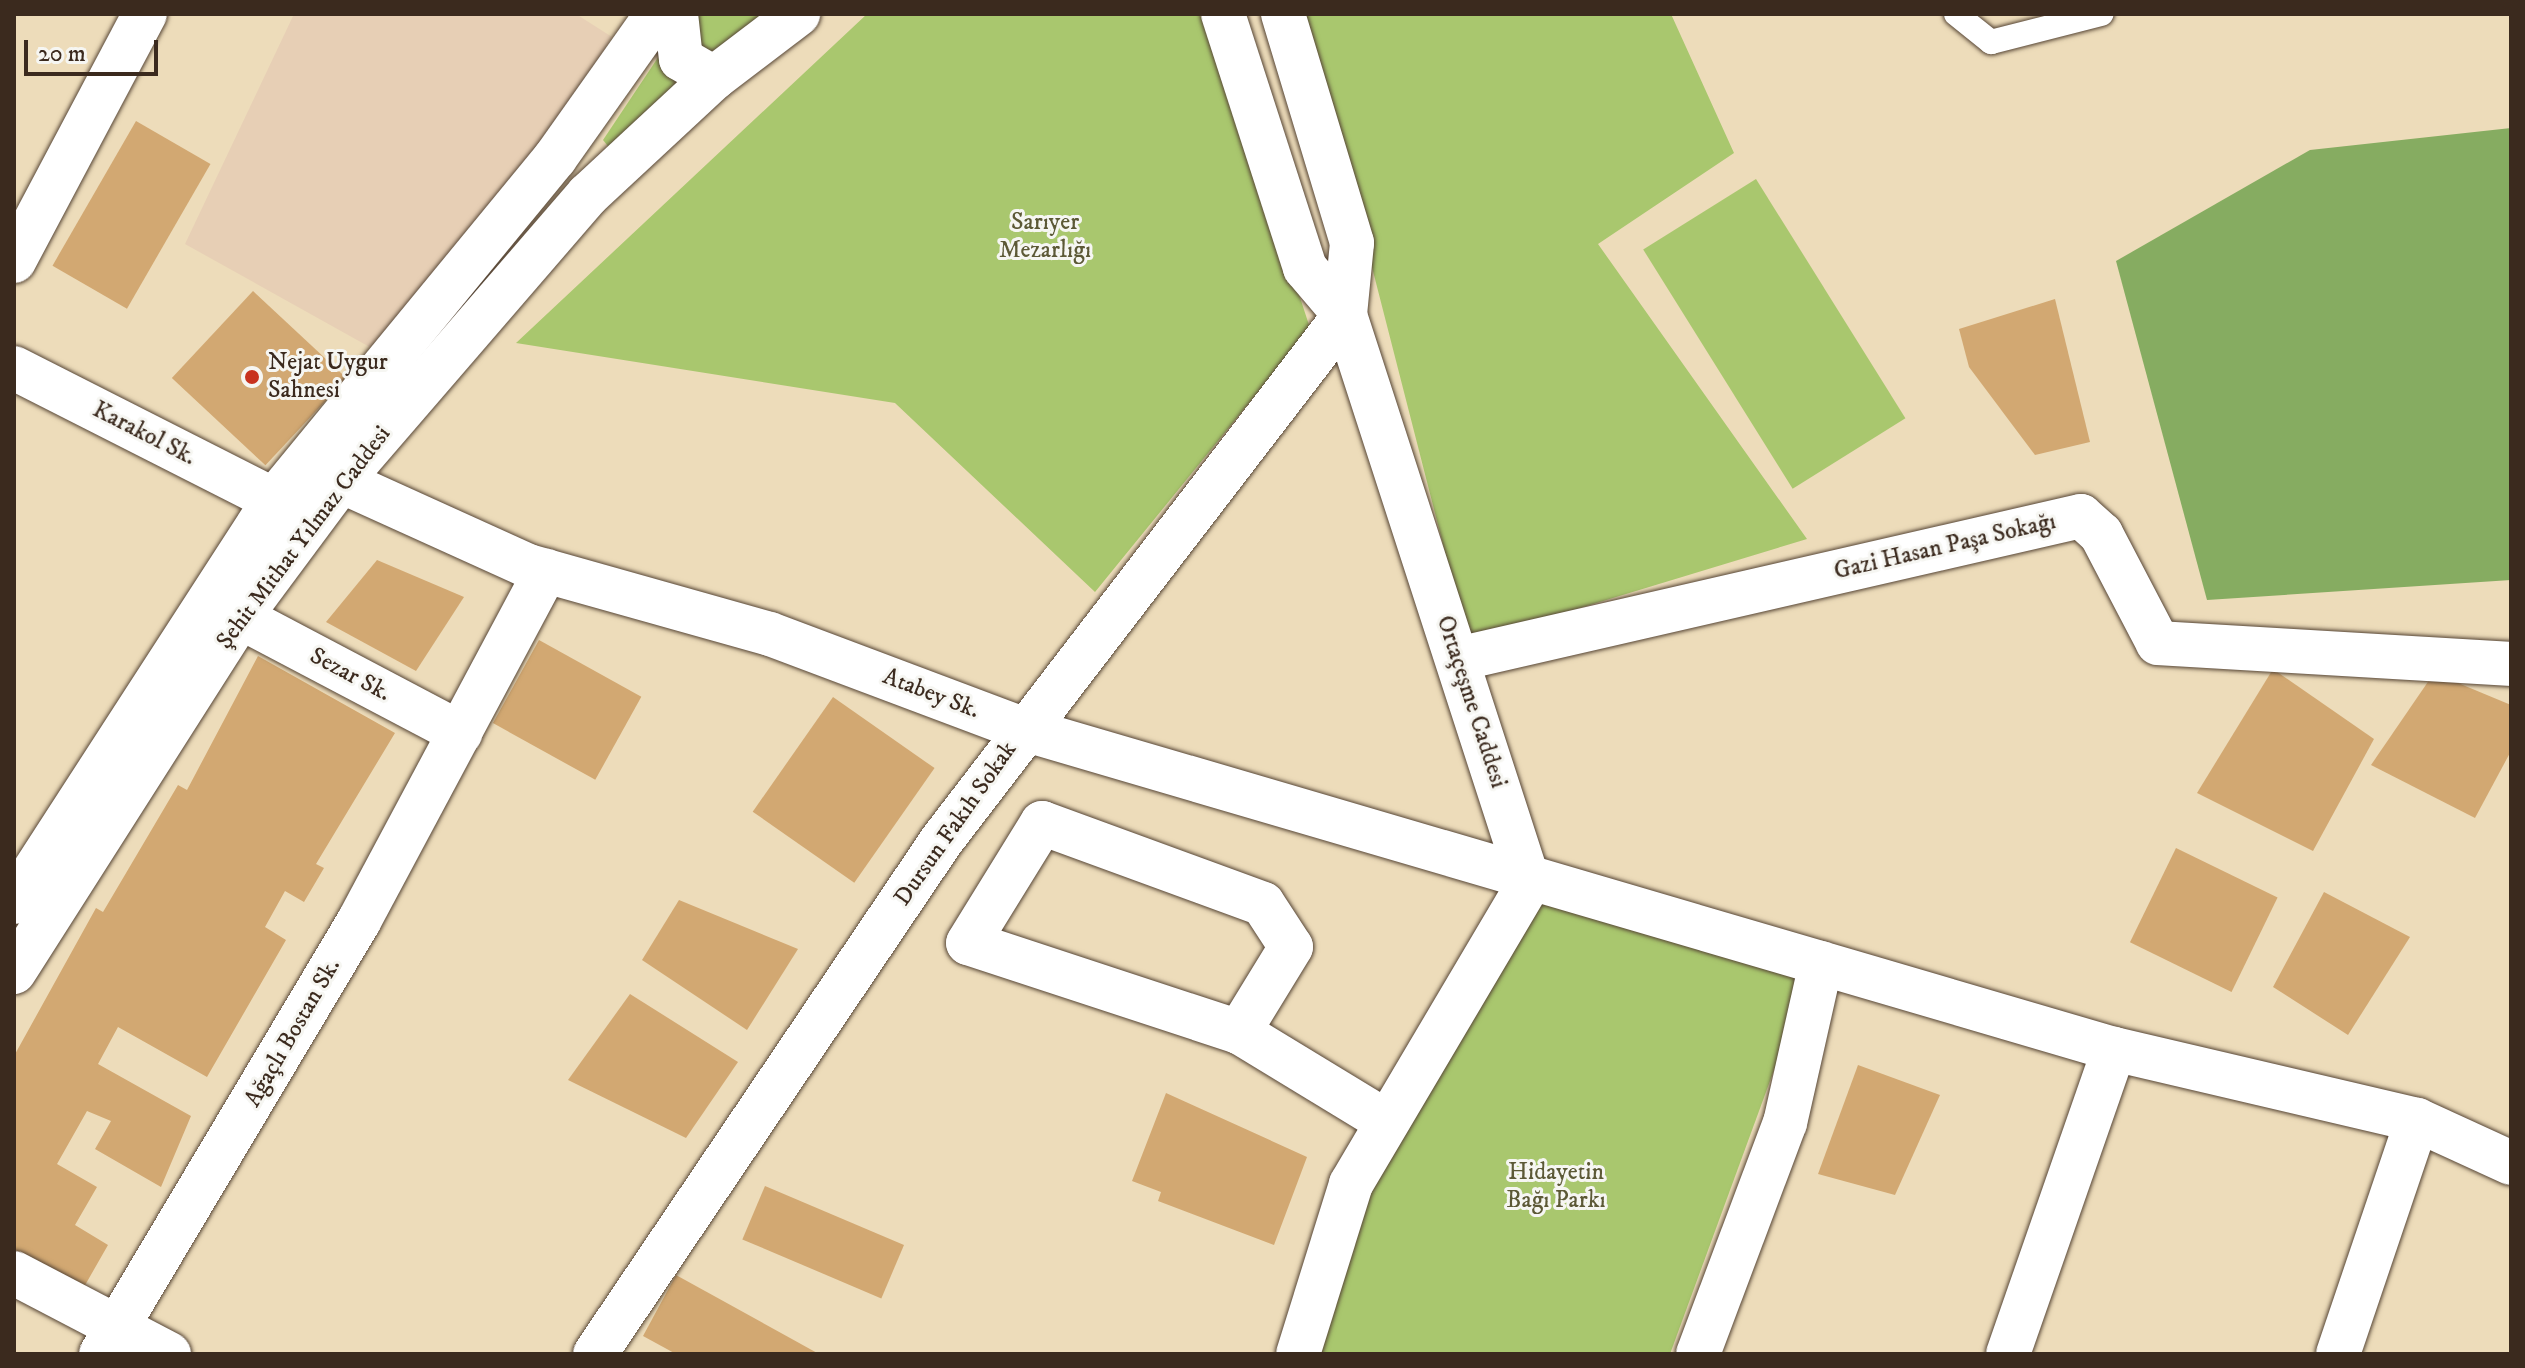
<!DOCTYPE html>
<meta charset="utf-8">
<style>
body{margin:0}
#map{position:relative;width:2525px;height:1368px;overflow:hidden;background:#eddcba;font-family:"IM FELL DW Pica",serif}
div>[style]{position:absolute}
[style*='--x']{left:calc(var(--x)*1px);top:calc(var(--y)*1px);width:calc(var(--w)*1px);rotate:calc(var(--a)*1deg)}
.built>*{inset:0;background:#e7cfb5}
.green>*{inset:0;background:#a9c76e;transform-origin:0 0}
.forest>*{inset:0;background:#86ac61}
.building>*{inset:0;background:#d2a872;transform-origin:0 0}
.roads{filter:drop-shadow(0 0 2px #564535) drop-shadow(0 0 2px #564535)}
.service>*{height:24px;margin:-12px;padding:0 12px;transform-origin:12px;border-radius:12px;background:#fff}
.minor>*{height:44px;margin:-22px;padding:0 22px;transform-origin:22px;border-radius:22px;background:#fff}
.primary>*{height:44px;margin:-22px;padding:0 22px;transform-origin:22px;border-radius:22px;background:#fff}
.dots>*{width:22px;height:22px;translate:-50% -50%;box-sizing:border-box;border:4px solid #f6f6f2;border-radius:50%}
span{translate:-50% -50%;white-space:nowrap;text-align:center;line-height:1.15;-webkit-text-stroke:6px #f6f6f2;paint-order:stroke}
.park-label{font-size:24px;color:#5c5936}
.poi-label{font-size:24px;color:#3b2a1e}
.left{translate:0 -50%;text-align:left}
.street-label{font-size:24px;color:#3b2a1e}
.frame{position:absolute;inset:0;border:16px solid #3b2a1e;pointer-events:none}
.scale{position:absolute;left:24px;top:40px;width:134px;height:36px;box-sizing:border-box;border:4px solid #3b2a1e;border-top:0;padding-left:10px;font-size:24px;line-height:28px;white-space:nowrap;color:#3b2a1e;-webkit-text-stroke:6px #f6f6f2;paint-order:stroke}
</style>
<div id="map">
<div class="built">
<i style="clip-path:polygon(294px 14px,576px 14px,612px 37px,521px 188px,375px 350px,185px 244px)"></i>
</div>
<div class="green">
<i style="clip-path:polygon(687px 14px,810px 14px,632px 176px,603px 140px)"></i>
<i style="clip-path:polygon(867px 14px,1207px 14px,1310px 328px,1095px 592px,895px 403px,516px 343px)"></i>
<i style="clip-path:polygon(1292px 14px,1671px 14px,1734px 153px,1598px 244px,1807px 539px,1468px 642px,1353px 193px)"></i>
<i style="left:1756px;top:179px;width:282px;height:133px;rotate:58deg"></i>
<i style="clip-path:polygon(1534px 895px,1811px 969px,1670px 1354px,1308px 1354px,1374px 1174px)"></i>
</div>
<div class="forest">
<i style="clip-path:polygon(2511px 128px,2511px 580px,2207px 600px,2116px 261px,2310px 150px)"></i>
</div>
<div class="building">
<i style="left:136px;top:121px;width:86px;height:167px;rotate:30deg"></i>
<i style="left:253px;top:291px;width:128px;height:119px;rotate:43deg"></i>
<i style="clip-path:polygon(2055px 299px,2090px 442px,2035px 455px,1969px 367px,1959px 329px)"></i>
<i style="clip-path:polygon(377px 560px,464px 597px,416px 671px,326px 622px)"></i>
<i style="left:539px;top:640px;width:117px;height:95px;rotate:29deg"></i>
<i style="clip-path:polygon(258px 656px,395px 733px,316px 864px,324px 868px,304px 902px,285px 891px,265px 927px,286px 940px,207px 1077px,118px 1027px,98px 1064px,191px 1116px,161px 1187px,95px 1149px,111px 1121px,87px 1111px,57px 1164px,97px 1187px,75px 1225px,108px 1245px,80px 1294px,14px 1255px,14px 1056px,96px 908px,103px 912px,178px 785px,187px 790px)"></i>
<i style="clip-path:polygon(2273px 669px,2374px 739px,2313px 851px,2197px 793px)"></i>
<i style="clip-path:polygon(2434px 673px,2511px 705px,2511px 751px,2475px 818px,2371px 765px)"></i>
<i style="left:833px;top:697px;width:124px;height:140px;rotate:35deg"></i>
<i style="left:2176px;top:848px;width:113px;height:105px;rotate:26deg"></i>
<i style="clip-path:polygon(2324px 892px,2410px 937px,2348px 1035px,2273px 987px)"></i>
<i style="clip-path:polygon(679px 900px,798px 949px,747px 1030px,642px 960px)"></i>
<i style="clip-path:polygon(630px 994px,738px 1062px,686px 1138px,568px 1080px)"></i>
<i style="clip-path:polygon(1858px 1065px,1940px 1095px,1895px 1195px,1818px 1174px)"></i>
<i style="clip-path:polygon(1166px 1093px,1307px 1157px,1274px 1245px,1158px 1201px,1161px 1192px,1132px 1181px)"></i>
<i style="left:765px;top:1186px;width:151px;height:58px;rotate:23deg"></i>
<i style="clip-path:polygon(676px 1275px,819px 1354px,676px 1354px,643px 1336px)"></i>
</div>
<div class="roads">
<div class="service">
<i style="--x:1956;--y:14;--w:45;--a:38.7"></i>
<i style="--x:1991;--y:42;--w:114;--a:-14.3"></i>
</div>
<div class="minor">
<i style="--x:1223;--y:14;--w:267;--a:72.1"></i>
<i style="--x:1305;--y:268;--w:62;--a:49.6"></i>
<i style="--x:1283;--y:14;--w:239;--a:73.2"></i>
<i style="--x:1352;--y:243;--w:72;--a:95.6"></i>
<i style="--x:1345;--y:315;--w:597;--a:72.05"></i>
<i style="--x:1529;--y:883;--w:350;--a:120.6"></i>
<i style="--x:1351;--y:1184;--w:178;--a:107.3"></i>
<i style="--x:14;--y:261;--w:280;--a:-62.1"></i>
<i style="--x:14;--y:368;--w:292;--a:26.9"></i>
<i style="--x:341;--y:481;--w:205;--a:24.4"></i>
<i style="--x:528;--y:566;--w:251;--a:15.7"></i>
<i style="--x:770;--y:634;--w:270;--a:20.6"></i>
<i style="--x:1023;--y:729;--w:1137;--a:16.35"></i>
<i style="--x:2114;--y:1049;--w:311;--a:13.2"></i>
<i style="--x:2417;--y:1120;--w:103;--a:24.6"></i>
<i style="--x:240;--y:617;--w:249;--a:27.8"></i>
<i style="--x:1458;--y:659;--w:639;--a:-12.93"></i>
<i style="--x:2081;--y:516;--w:27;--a:42"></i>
<i style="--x:2101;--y:534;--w:123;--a:62.4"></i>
<i style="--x:2158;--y:643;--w:354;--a:3.4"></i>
<i style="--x:1239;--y:1032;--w:285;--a:-161.8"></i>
<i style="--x:968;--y:943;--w:141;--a:-58.3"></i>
<i style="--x:1042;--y:823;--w:235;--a:20.1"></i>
<i style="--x:1263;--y:904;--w:51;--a:56.9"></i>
<i style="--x:1291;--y:947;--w:100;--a:121.5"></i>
<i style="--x:1239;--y:1032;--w:173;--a:31.3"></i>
<i style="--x:14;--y:1273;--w:175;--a:27.6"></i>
<i style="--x:101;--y:1354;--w:504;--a:-59.21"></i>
<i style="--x:359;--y:921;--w:397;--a:-61.9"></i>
<i style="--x:595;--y:1354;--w:620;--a:-55.98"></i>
<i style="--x:942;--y:840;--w:662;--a:-52.49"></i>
<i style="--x:1698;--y:1354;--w:247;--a:-69.4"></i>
<i style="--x:1785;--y:1123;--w:164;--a:-77.3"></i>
<i style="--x:2008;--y:1354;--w:323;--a:-70.8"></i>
<i style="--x:2338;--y:1354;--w:247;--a:-71.3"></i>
</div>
<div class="primary">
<i style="--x:676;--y:14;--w:45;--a:83.7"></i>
<i style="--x:681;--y:59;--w:38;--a:30"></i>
<i style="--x:14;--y:902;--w:479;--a:-57.1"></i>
<i style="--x:274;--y:500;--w:443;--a:-50.6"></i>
<i style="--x:555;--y:158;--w:176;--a:-54.7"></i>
<i style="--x:14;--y:972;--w:421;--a:-57.5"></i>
<i style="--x:240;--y:617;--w:169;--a:-53.4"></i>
<i style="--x:341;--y:481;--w:378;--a:-49.2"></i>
<i style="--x:588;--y:195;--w:172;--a:-42.9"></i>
<i style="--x:714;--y:78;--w:106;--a:-37.3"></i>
</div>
</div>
<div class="dots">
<i style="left:252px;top:377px;background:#c8321e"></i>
</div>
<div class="park-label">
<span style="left:1045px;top:237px">Sarıyer<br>Mezarlığı</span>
<span style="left:1556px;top:1187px">Hidayetin<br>Bağı Parkı</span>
</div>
<div class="poi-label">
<span class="left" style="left:268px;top:377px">Nejat Uygur<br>Sahnesi</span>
</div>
<div class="street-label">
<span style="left:144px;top:434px;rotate:27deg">Karakol Sk.</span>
<span style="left:304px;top:538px;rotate:-53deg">Şehit Mithat Yılmaz Caddesi</span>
<span style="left:1945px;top:547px;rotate:-13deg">Gazi Hasan Paşa Sokağı</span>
<span style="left:350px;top:675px;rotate:28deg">Sezar Sk.</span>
<span style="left:931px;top:694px;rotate:21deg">Atabey Sk.</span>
<span style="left:1471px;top:702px;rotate:72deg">Ortaçeşme Caddesi</span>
<span style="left:956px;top:824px;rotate:-55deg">Dursun Fakıh Sokak</span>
<span style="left:293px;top:1033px;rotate:-60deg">Ağaçlı Bostan Sk.</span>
</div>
<div class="frame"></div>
<div class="scale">20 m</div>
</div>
